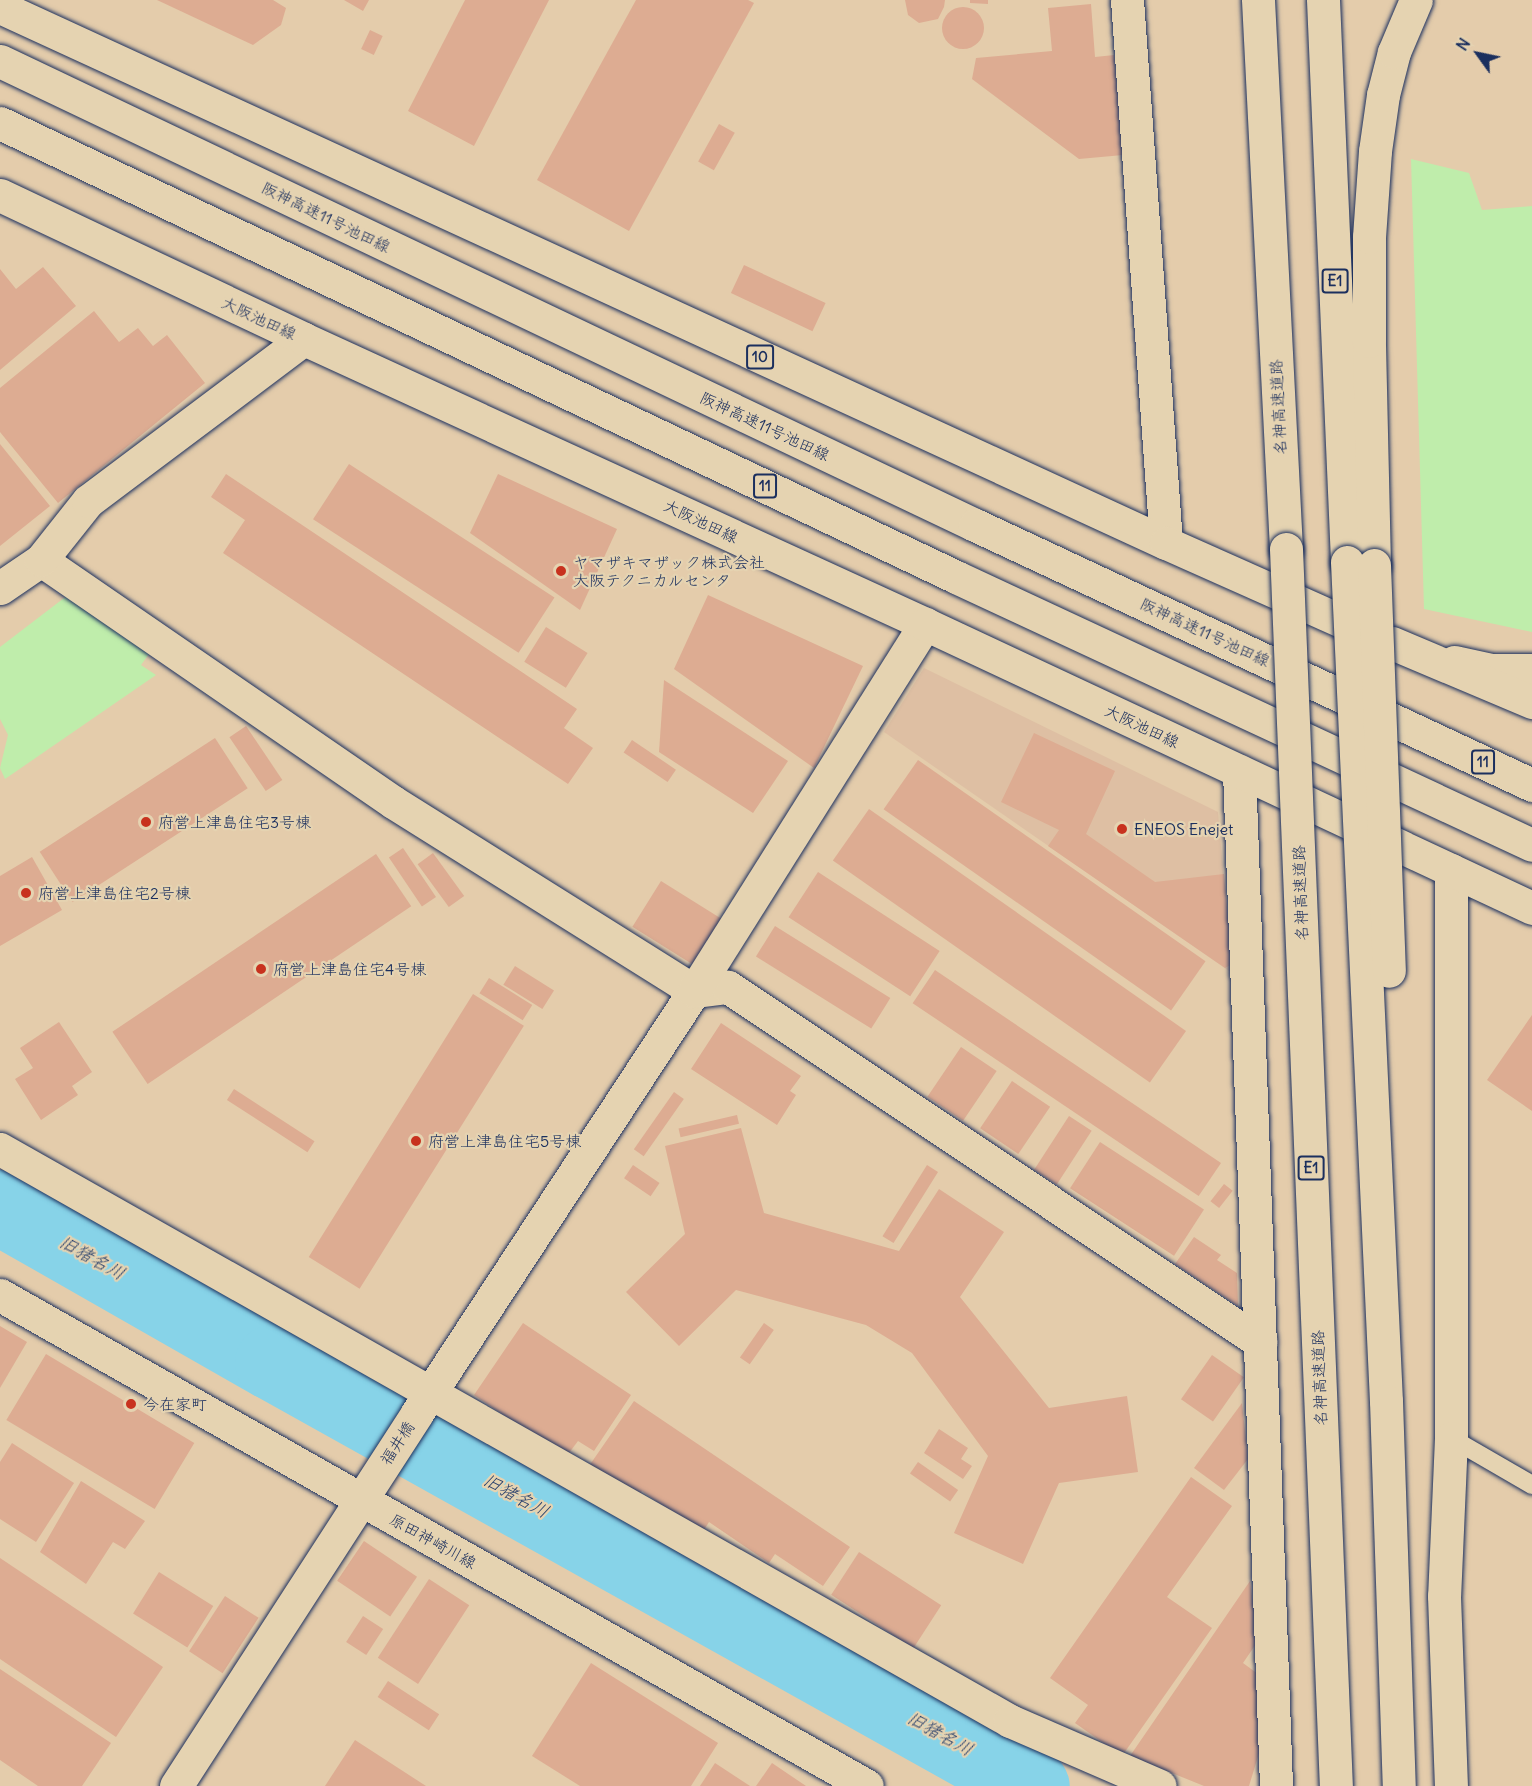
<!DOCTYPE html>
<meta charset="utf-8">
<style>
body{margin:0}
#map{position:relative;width:1532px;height:1786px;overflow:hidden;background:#e4ccab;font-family:Delius,"Klee One",sans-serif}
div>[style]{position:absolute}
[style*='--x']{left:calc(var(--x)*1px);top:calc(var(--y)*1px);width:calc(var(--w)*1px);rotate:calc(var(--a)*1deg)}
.built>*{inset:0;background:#debfa3}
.green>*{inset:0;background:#bfedab}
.river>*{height:75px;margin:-37.5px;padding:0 37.5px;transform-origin:37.5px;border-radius:37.5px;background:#87d3e8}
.building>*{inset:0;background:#ddac92;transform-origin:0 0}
.round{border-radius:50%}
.roads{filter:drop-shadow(0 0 2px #1b2f5e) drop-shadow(0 0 2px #1b2f5e)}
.service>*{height:18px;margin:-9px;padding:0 9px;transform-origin:9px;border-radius:9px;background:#e5d3b1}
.minor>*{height:33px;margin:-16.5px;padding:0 16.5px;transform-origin:16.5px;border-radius:16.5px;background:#e5d3b1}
.tertiary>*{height:33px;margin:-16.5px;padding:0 16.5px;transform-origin:16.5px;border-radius:16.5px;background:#e5d3b1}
.primary>*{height:33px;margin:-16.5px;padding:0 16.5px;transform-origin:16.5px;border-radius:16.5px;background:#e5d3b1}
.motorway>*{height:33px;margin:-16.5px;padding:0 16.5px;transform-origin:16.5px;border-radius:16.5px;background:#e5d3b1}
.bridges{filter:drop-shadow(0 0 2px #1b2f5e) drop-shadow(0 0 2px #1b2f5e)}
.motorway-bridge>*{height:33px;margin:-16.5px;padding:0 16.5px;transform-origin:16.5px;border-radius:16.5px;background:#e5d3b1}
.dots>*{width:16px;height:16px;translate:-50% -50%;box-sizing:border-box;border:3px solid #e5d3b1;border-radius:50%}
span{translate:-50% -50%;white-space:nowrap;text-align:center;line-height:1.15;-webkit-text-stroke:4.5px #e5d3b1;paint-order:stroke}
.shield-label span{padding:2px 4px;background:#e5d3b1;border:2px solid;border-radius:4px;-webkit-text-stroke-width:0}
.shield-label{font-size:15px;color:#1b2f5e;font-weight:700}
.street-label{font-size:16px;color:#1b2f5e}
.poi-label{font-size:16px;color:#1b2f5e}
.left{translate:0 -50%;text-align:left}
.water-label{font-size:18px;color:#263f6c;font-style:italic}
.north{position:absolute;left:1448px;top:24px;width:60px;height:60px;-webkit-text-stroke:4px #e5d3b1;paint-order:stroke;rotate:303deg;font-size:16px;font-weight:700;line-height:24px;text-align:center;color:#1b2f5e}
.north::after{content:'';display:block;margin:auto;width:21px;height:27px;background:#1b2f5e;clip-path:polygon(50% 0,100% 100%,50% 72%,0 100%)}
</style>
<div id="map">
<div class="built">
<i style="clip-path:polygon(924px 668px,1218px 812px,1232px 973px,884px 732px)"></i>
</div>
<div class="green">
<i style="clip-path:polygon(1411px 159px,1469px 173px,1482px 210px,1532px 206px,1532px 632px,1424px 609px)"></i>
<i style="clip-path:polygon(68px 595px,149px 654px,141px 665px,156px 675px,5px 779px,0 768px,8px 735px,0 719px,0 647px)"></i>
</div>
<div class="river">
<i style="--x:0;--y:1207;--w:313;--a:29.7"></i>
<i style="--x:272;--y:1362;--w:870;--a:29.16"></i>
</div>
<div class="building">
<i style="clip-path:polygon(157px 0,273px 0,286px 8px,281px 25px,253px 45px)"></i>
<i style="clip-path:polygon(344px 0,369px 0,363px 11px)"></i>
<i style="clip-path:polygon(465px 0,549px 0,474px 146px,408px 111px)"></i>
<i style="clip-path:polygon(636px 0,748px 0,754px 3px,629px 231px,537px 180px)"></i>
<i style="clip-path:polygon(905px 0,945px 0,944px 7px,938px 19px,919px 23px,908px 15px)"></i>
<i style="clip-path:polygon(970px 0,988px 0,988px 4px,970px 3px)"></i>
<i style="clip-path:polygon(1091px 4px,1095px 57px,1114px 55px,1123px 155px,1079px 159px,972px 79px,976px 58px,1052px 51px,1048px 8px)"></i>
<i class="round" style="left:942px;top:7px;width:42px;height:42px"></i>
<i style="left:370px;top:30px;width:14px;height:21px;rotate:25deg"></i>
<i style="left:719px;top:124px;width:18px;height:43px;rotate:29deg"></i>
<i style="left:744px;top:265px;width:90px;height:31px;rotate:25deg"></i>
<i style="clip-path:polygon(43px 267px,76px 306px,0 370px,0 269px,16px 289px)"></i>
<i style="clip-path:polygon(94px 311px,119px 342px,138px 328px,153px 346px,167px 335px,205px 383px,58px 503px,0 432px,0 388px)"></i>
<i style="clip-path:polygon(0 444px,50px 506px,0 546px)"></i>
<i style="left:349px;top:464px;width:245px;height:66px;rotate:33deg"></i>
<i style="clip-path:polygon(226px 474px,577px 709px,564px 728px,593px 748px,568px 784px,223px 553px,245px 520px,211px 497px)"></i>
<i style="clip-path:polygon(498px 474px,617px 529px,580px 610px,470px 533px)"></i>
<i style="clip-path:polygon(708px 595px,863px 666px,814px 768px,674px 669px)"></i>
<i style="left:546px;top:627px;width:49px;height:41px;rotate:32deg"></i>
<i style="clip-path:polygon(664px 680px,788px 761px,753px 813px,659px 752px)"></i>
<i style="left:246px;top:726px;width:65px;height:20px;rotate:56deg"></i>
<i style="clip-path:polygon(1034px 733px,1115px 771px,1086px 834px,1155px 882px,1224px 874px,1232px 964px,1225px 968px,1048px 846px,1059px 830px,1001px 802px)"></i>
<i style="left:215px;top:738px;width:60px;height:209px;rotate:57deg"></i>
<i style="left:632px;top:740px;width:53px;height:15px;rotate:34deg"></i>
<i style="left:918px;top:760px;width:351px;height:60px;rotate:35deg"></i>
<i style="left:869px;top:809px;width:387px;height:63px;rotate:35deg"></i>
<i style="left:403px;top:848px;width:59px;height:17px;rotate:56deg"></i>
<i style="left:433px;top:853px;width:53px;height:19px;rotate:54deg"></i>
<i style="left:376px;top:854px;width:63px;height:318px;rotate:56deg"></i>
<i style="clip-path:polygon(32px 857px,62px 910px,0 946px,0 876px)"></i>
<i style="left:818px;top:872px;width:145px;height:54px;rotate:33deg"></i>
<i style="left:661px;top:881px;width:75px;height:54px;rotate:32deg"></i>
<i style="left:775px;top:926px;width:136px;height:36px;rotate:32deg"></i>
<i style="left:515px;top:966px;width:46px;height:22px;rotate:32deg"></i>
<i style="left:935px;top:970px;width:345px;height:40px;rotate:34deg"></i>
<i style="left:489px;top:978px;width:51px;height:18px;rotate:32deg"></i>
<i style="left:473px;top:994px;width:60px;height:310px;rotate:32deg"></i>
<i style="clip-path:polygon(1532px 1015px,1532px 1111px,1487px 1080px)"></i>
<i style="clip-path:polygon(59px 1022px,92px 1072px,72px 1086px,78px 1095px,41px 1120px,15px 1079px,33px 1068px,20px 1048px)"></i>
<i style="clip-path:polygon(721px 1023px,801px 1076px,790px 1091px,796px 1095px,777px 1125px,691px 1069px)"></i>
<i style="left:961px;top:1047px;width:43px;height:60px;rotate:34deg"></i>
<i style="left:1012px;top:1081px;width:46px;height:57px;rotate:34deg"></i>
<i style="left:234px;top:1089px;width:96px;height:13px;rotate:33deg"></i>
<i style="left:674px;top:1092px;width:12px;height:70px;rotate:35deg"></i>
<i style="left:737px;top:1115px;width:9px;height:60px;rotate:77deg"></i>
<i style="left:1069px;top:1116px;width:27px;height:64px;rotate:33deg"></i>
<i style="clip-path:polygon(741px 1128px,764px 1213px,899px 1251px,939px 1189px,1004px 1232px,960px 1297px,1049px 1408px,1127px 1396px,1138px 1472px,1059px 1483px,1023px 1564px,954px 1533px,988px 1456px,912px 1353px,866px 1325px,736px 1290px,679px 1346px,626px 1292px,685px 1234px,665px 1146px)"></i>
<i style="left:1100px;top:1142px;width:124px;height:55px;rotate:33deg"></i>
<i style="left:633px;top:1165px;width:32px;height:16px;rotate:34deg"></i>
<i style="left:927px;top:1165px;width:13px;height:84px;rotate:32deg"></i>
<i style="left:1224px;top:1184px;width:11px;height:22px;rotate:38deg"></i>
<i style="clip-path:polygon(1194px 1237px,1221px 1255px,1217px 1260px,1237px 1273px,1238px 1306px,1175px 1264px)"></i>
<i style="clip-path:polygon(523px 1323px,631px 1395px,594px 1451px,578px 1441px,566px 1457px,474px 1395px)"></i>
<i style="left:764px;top:1323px;width:12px;height:42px;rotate:35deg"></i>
<i style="clip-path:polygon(0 1326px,27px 1342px,0 1388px)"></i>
<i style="left:46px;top:1354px;width:173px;height:77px;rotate:31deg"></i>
<i style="left:1212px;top:1355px;width:39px;height:54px;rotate:35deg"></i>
<i style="clip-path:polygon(634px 1401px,850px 1547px,823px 1586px,775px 1554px,769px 1563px,709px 1522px,702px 1533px,642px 1491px,637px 1498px,589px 1466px)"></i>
<i style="clip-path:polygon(1242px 1403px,1248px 1459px,1224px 1490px,1194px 1468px)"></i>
<i style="clip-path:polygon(939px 1429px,968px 1448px,961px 1459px,972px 1466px,963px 1479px,924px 1453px)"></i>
<i style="clip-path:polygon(12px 1443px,74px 1483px,36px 1542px,0 1519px,0 1462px)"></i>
<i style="left:918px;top:1462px;width:49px;height:14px;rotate:35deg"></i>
<i style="clip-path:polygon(1191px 1477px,1232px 1506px,1167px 1597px,1212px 1628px,1122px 1756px,1075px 1723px,1088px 1705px,1050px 1678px)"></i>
<i style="clip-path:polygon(81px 1481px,145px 1521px,125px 1549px,113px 1542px,86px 1584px,40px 1552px)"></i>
<i style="left:364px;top:1541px;width:64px;height:48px;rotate:34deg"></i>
<i style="left:859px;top:1552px;width:98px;height:51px;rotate:33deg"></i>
<i style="clip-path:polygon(0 1558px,163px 1667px,116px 1737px,0 1659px)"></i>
<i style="left:159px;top:1572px;width:64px;height:49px;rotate:32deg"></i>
<i style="left:429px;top:1579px;width:48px;height:94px;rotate:33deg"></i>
<i style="clip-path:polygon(1250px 1581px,1258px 1641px,1243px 1663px,1258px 1674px,1260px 1750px,1249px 1786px,1204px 1786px,1130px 1756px)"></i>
<i style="left:225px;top:1596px;width:40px;height:66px;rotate:33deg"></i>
<i style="left:363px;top:1616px;width:24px;height:31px;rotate:33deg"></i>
<i style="clip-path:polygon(591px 1663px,718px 1743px,691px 1786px,580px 1786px,532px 1756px)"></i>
<i style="clip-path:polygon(0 1669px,111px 1743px,82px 1786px,38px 1786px,0 1760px)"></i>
<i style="left:388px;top:1681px;width:61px;height:19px;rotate:33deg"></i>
<i style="clip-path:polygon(355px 1740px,426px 1786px,325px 1786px)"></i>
<i style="clip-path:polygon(715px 1763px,750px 1786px,700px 1786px)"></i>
<i style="clip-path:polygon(772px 1763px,806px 1786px,756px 1786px)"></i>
</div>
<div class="roads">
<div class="service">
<i style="--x:1451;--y:1438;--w:94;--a:30.1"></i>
</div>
<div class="minor">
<i style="--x:1127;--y:0;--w:544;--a:85.89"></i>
<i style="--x:41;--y:560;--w:427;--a:34.5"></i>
<i style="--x:393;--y:802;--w:355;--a:32.1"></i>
<i style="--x:694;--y:991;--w:34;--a:-7"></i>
<i style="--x:728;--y:987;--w:640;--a:33.71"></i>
<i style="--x:0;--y:588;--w:50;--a:-34.3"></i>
<i style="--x:41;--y:560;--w:75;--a:-51.5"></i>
<i style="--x:88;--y:501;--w:270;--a:-36.9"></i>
<i style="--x:1239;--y:771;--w:1016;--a:87.91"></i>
<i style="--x:1451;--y:870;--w:568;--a:90"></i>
<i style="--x:1451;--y:1438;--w:158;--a:92.5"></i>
<i style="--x:1444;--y:1596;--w:190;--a:87.9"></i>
<i style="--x:0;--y:1149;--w:1161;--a:29.52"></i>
<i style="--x:1010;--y:1721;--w:163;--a:23.4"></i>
<i style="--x:176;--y:1786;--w:444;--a:-57.1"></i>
<i style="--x:417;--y:1413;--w:505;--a:-56.72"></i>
<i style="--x:694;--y:991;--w:434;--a:-57.8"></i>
</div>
<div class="tertiary">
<i style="--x:0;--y:1295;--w:996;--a:29.52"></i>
</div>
<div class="primary">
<i style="--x:0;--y:7;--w:1283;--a:24.69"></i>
<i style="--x:1166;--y:543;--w:227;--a:24"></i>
<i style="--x:0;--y:195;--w:336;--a:25.3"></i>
<i style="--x:304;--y:339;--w:683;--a:24.65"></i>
<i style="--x:925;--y:624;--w:670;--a:25.07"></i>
<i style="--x:1454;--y:662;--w:40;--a:12"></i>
<i style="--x:1493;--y:670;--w:39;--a:0"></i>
</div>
<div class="motorway">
<i style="--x:1258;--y:0;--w:550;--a:87.08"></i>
<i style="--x:1323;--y:0;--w:563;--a:87.55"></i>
<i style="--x:0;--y:61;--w:1080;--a:25.45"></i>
<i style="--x:975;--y:525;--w:615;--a:25.02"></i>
<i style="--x:0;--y:123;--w:1058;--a:25.4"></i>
<i style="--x:956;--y:577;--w:635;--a:24.95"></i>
<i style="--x:1374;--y:565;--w:224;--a:-91.3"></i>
<i style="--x:1369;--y:341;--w:104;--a:-90"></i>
<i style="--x:1369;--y:237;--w:86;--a:-86"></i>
<i style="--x:1375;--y:151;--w:57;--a:-81.9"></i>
<i style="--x:1383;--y:95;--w:44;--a:-75.7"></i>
<i style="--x:1394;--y:52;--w:56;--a:-67.1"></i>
<i style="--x:1392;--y:643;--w:152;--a:22.9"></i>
</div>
</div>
<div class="bridges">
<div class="motorway-bridge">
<i style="--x:1286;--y:549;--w:1238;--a:87.69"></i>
<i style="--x:1347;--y:562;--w:840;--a:87.34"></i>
<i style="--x:1386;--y:1401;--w:385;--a:88.1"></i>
<i style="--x:1374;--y:565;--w:406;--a:87.9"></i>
</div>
</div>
<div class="dots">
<i style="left:561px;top:571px;background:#c8321e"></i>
<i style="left:146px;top:822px;background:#c8321e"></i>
<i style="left:1122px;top:829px;background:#c8321e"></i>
<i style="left:26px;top:893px;background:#c8321e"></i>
<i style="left:261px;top:969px;background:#c8321e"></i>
<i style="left:416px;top:1141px;background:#c8321e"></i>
<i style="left:131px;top:1404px;background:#c8321e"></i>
</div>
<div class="shield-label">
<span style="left:1335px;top:281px">E1</span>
<span style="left:760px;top:357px">10</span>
<span style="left:765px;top:486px">11</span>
<span style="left:1483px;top:762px">11</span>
<span style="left:1311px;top:1168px">E1</span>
</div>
<div class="street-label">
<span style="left:326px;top:217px;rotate:26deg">阪神高速11号池田線</span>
<span style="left:259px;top:318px;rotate:25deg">大阪池田線</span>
<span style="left:1278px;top:407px;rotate:-93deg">名神高速道路</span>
<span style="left:765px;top:426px;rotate:25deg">阪神高速11号池田線</span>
<span style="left:701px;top:521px;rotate:25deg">大阪池田線</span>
<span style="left:1205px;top:632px;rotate:25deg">阪神高速11号池田線</span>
<span style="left:1142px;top:726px;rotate:25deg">大阪池田線</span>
<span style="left:1300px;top:893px;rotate:-92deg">名神高速道路</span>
<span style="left:1319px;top:1378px;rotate:-92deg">名神高速道路</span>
<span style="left:397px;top:1443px;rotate:-57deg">福井橋</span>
<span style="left:433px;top:1541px;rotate:29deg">原田神崎川線</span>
</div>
<div class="poi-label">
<span class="left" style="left:573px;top:571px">ヤマザキマザック株式会社<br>大阪テクニカルセンタ</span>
<span class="left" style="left:158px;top:822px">府営上津島住宅3号棟</span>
<span class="left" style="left:1134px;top:829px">ENEOS Enejet</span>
<span class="left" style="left:38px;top:893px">府営上津島住宅2号棟</span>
<span class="left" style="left:273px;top:969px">府営上津島住宅4号棟</span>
<span class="left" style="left:428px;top:1141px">府営上津島住宅5号棟</span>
<span class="left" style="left:143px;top:1404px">今在家町</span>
</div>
<div class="water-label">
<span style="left:92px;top:1258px;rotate:29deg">旧猪名川</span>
<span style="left:516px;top:1496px;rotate:29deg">旧猪名川</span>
<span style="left:940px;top:1734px;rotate:29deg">旧猪名川</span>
</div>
<div class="north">N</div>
</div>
